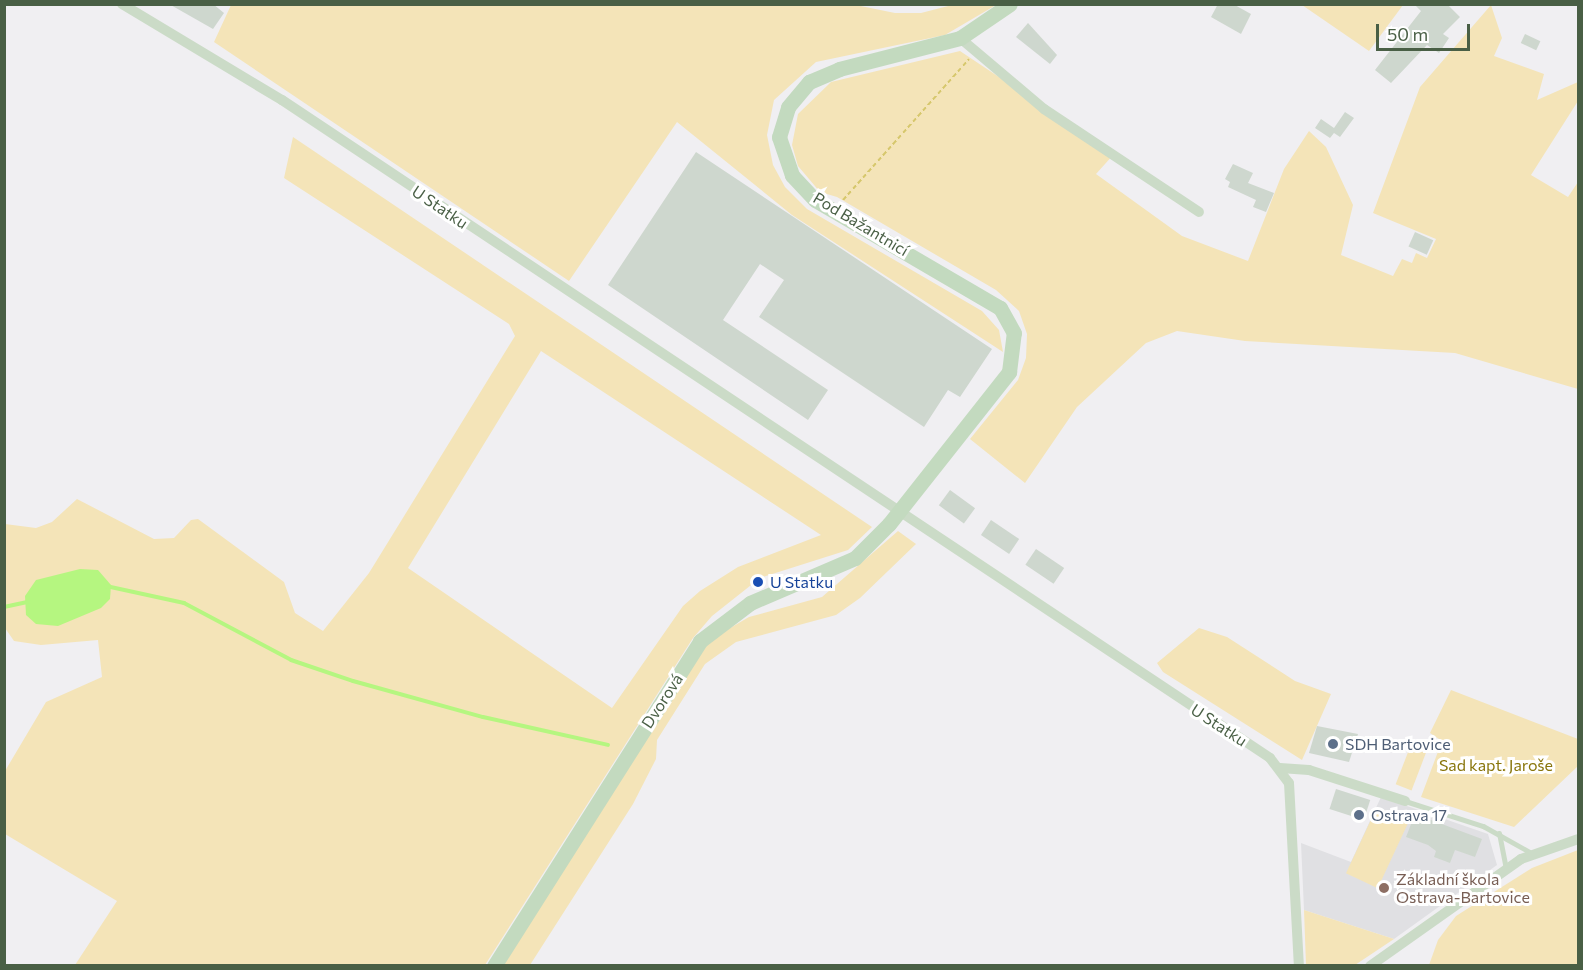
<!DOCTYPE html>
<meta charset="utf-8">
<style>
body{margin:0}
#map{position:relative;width:1583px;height:970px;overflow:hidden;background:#f0eff2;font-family:Commissioner,sans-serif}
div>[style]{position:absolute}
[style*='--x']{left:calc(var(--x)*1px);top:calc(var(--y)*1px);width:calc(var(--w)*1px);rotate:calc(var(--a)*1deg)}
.education>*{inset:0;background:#e0e0e3}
.green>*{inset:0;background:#f4e4b8;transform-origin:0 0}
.water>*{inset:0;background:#b5f680}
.stream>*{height:4px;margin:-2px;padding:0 2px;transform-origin:2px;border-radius:2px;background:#b5f680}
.building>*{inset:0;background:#ced7ce;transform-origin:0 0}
.path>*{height:2px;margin-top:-1px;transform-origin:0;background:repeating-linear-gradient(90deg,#d6c76c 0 4.5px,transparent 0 7.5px)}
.lane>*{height:5px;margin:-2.5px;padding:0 2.5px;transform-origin:2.5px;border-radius:2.5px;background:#cbdbc7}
.street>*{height:10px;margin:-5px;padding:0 5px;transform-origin:5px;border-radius:5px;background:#cbdbc7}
.secondary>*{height:15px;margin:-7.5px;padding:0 7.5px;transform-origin:7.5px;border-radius:7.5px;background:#c3dabf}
.dots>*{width:16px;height:16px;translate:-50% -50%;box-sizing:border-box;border:3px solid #fff;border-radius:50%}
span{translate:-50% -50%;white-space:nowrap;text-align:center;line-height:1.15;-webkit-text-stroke:6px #fff;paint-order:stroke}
.street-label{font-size:16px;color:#495f45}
.transit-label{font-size:16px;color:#164399}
.left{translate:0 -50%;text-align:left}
.service-label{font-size:16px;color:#4e5e75}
.park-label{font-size:16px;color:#89760c}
.education-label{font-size:16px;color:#785e54}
.frame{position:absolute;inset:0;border:6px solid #495f45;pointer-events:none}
.scale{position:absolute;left:1376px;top:24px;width:94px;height:27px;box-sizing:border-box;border:3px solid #495f45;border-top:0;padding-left:8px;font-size:18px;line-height:21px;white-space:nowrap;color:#495f45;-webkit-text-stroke:4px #fff;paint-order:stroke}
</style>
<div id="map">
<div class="education">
<i style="clip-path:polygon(1381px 797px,1488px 834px,1497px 865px,1394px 939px,1304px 910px,1301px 843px,1351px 862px)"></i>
</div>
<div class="green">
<i style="clip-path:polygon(851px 4px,895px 13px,921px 13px,952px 5px,996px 5px,945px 35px,816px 62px,774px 100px,767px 135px,773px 165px,785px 187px,807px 209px,982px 311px,999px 330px,1003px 352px,792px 215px,677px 122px,569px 281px,214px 42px,231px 5px)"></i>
<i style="clip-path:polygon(1302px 5px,1403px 4px,1403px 5px,1369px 51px)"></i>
<i style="clip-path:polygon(1491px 5px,1502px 38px,1494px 56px,1544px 74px,1537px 100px,1578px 82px,1578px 101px,1531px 175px,1568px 197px,1578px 182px,1578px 389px,1455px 353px,1245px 341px,1177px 331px,1146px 343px,1077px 407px,1025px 483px,970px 439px,1018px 380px,1026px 358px,1027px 334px,1019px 311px,996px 290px,837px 197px,820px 192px,798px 166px,792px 145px,798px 114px,831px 82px,960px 51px,1114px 154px,1096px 174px,1182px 236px,1248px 261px,1284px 169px,1309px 131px,1326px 147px,1353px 205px,1341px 255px,1393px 276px,1402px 259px,1412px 263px,1416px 253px,1427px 258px,1436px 239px,1373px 213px,1420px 87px)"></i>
<i style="clip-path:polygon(evenodd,293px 137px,872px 527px,848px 550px,760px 578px,712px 616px,693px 638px,485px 965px,75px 965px,117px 901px,5px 834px,5px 771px,46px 702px,102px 677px,98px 640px,41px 645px,14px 641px,5px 628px,5px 524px,36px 528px,52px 522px,77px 499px,154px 539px,174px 538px,191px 520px,198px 519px,284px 582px,295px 613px,323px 631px,369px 573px,515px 336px,509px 324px,284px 178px,293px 137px,541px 351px,821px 535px,738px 567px,700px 591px,683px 606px,612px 708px,408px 568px,541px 351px)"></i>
<i style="clip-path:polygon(898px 531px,916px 544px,860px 598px,836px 615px,736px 642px,705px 664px,657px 740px,656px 759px,633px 804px,530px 965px,503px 966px,696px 657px,713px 638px,749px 617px,822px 597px)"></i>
<i style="clip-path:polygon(1199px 628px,1227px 637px,1295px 681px,1331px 694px,1302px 760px,1163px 672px,1157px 663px)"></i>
<i style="clip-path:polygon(1451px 690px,1578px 739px,1578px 766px,1514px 827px,1421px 797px,1442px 741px,1430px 733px)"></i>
<i style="left:1410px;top:747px;width:17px;height:40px;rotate:21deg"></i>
<i style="left:1376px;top:809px;width:35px;height:71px;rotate:25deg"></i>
<i style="clip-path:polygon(1578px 850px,1578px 965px,1429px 965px,1438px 940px,1456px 916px,1532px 868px)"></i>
<i style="clip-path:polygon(1304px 910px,1394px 939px,1355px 965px,1306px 965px)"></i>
</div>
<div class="water">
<i style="clip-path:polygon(80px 569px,98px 570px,111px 585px,110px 599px,101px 608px,58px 626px,36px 624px,26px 615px,25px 596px,36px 580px)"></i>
</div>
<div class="stream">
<i style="--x:106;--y:586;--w:80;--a:12.3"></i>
<i style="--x:184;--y:603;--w:121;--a:28"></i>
<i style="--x:291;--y:660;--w:65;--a:18.7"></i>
<i style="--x:353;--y:681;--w:135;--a:15.5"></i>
<i style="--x:483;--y:717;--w:128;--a:12.6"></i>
<i style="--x:4;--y:607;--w:25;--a:-12"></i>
</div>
<div class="building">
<i style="clip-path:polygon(169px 4px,213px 4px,224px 13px,213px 29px)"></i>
<i style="clip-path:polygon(1218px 4px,1233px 4px,1251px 14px,1241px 34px,1211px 17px)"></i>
<i style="clip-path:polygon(1414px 4px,1447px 4px,1460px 17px,1443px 34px,1449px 38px,1439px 53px,1427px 45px,1391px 83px,1375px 70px,1421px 11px)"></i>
<i style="clip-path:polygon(1028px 23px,1057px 55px,1050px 64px,1016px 37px)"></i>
<i style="left:1525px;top:34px;width:17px;height:10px;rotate:25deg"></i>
<i style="clip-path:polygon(1345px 112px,1354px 118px,1340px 137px,1334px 133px,1330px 138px,1315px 128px,1321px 119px,1334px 128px)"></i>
<i style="clip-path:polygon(696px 152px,992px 349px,960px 397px,948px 390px,924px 427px,759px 317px,784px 280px,760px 264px,723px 320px,828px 390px,808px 420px,608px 285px)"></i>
<i style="clip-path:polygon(1233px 164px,1253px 173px,1248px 183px,1274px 193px,1266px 212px,1253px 207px,1256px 200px,1228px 187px,1230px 182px,1225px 179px)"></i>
<i style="left:1415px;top:232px;width:20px;height:16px;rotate:24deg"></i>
<i style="left:950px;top:490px;width:31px;height:19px;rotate:36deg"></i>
<i style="left:991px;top:520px;width:34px;height:18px;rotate:34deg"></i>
<i style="left:1036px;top:549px;width:34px;height:19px;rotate:34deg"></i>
<i style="clip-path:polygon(1317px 726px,1358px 734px,1349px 762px,1309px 753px)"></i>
<i style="left:1336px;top:789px;width:36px;height:21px;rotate:18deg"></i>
<i style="clip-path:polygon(1415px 814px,1482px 839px,1475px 857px,1455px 850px,1450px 863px,1434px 857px,1436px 851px,1428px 845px,1406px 837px)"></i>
</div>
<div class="path">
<i style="--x:843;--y:200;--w:189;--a:-48.2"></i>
</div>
<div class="lane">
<i style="--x:1405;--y:801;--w:82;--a:17.8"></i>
<i style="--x:1483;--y:826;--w:57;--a:29.2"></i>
<i style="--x:1499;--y:833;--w:38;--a:79"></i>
</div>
<div class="street">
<i style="--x:122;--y:4;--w:187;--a:31"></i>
<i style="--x:282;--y:100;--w:1187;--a:33.66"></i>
<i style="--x:1270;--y:758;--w:31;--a:53"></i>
<i style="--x:1289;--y:783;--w:183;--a:86.9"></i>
<i style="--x:960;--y:38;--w:110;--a:40.2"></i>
<i style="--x:1044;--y:109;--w:186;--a:33.6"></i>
<i style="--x:1280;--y:768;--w:29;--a:4"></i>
<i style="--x:1309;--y:770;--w:101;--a:17.9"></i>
<i style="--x:1370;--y:966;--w:185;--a:-35.3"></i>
<i style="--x:1521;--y:859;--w:60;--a:-19.3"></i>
</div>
<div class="secondary">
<i style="--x:494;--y:966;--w:385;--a:-57.6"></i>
<i style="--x:700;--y:641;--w:63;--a:-37.2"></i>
<i style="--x:750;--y:603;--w:114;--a:-23.2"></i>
<i style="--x:855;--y:558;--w:48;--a:-45"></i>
<i style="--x:889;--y:524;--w:194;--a:-51.7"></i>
<i style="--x:1009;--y:372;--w:39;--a:-83"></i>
<i style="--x:1014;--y:333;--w:29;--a:-119"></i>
<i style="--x:1000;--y:308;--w:214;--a:-149.7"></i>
<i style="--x:815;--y:200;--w:34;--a:-133"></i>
<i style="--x:792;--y:175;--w:40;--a:-108.9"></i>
<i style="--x:779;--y:137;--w:31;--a:-73"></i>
<i style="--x:788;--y:107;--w:33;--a:-50"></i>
<i style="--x:809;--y:82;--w:33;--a:-23"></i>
<i style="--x:839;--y:69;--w:125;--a:-14.4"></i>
<i style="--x:960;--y:38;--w:60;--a:-34.2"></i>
</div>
<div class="dots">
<i style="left:758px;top:582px;background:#1a4fb4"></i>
<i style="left:1333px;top:744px;background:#5c6f8a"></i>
<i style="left:1359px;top:815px;background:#5c6f8a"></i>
<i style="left:1384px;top:888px;background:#8d6e63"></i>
</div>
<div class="street-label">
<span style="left:440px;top:207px;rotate:34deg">U Statku</span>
<span style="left:861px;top:224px;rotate:31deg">Pod Bažantnicí</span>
<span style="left:662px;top:701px;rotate:-57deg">Dvorová</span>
<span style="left:1219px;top:725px;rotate:33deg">U Statku</span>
</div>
<div class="transit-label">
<span class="left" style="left:770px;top:582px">U Statku</span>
</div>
<div class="service-label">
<span class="left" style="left:1345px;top:744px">SDH Bartovice</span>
<span class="left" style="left:1371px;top:815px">Ostrava 17</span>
</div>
<div class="park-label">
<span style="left:1496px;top:765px">Sad kapt. Jaroše</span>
</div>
<div class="education-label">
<span class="left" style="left:1396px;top:888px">Základní škola<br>Ostrava-Bartovice</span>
</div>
<div class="frame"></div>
<div class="scale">50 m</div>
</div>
